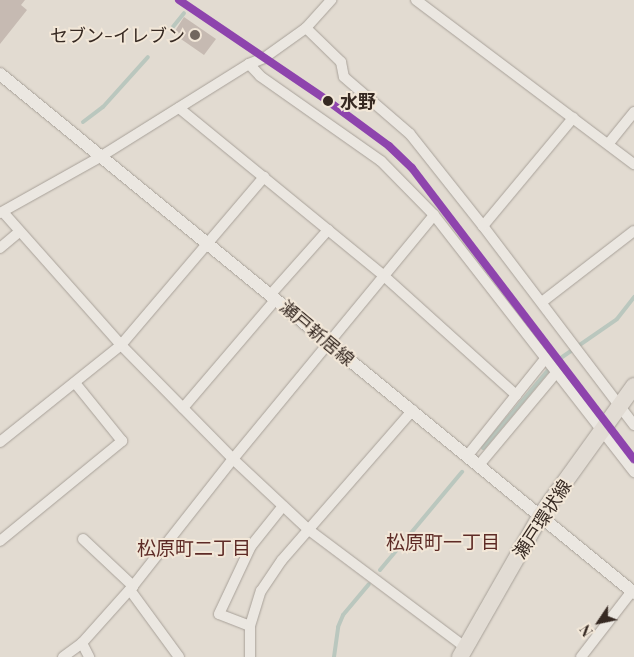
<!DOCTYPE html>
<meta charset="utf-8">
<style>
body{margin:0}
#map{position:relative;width:634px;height:657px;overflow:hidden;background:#e2dbd1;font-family:"Playfair Display","Noto Sans JP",serif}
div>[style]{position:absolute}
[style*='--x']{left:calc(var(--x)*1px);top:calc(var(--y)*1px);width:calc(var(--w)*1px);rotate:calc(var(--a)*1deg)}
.stream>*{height:4px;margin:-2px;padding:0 2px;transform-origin:2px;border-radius:2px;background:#bac7be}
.building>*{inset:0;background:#c6bab2}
.roads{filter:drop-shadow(0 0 1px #a8a199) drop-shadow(0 0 1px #a8a199)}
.minor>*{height:10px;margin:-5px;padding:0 5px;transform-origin:5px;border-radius:5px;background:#ebe7e1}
.tertiary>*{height:12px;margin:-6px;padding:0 6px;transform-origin:6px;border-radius:6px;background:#ebe7e1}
.primary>*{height:16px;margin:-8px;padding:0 8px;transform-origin:8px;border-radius:8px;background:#e2dcd4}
.rail-1>*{height:8px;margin:-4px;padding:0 4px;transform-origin:4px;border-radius:4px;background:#8e44ad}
.dots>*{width:14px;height:14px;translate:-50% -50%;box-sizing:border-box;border:2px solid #f2e7d8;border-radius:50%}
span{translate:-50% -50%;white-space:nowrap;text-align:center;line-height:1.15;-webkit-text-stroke:4px #f2e7d8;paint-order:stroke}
.poi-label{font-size:18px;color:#362922}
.right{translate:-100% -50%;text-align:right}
.stop-label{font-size:18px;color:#362922;font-weight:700}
.left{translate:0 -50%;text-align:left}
.street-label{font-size:18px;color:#362922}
.neighbourhood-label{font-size:19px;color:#5e2b26}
.north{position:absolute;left:574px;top:597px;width:50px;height:50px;-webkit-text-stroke:4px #f2e7d8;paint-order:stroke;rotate:236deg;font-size:14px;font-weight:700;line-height:20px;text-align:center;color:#362922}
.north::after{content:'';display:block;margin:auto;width:18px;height:22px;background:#362922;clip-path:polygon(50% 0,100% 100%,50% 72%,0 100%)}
</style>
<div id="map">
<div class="stream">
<i style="--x:172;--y:28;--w:19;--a:-51"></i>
<i style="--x:83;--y:122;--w:25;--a:-37"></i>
<i style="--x:103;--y:107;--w:67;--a:-48"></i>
<i style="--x:483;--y:448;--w:112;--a:-50.1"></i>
<i style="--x:555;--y:362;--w:75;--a:-34.7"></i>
<i style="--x:617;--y:319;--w:28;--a:-52"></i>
<i style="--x:380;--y:570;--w:128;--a:-50.1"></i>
<i style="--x:334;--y:657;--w:30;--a:-82"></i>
<i style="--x:338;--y:627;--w:13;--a:-67"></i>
<i style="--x:343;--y:615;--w:40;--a:-50"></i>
</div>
<div class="building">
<i style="clip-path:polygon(0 0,25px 0,21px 5px,27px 10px,0 44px)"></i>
<i style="clip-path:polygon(184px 17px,216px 39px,204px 55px,178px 37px,180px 34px,175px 31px)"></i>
</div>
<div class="roads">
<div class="minor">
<i style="--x:416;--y:0;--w:273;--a:37"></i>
<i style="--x:306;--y:28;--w:49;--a:44.2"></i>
<i style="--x:341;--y:62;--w:15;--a:79"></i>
<i style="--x:344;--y:77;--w:87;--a:40.8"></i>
<i style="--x:410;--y:134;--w:117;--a:51.6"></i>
<i style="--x:483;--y:226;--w:250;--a:52.8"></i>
<i style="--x:249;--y:64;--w:16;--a:47"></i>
<i style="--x:260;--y:76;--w:148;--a:35.1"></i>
<i style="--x:381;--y:161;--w:76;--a:45.5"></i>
<i style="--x:434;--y:215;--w:326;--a:52.1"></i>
<i style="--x:179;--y:108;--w:265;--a:39.3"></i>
<i style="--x:384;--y:276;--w:178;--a:42"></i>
<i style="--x:609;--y:143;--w:40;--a:-51"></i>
<i style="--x:3;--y:212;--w:178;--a:48.4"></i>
<i style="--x:121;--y:345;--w:160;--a:45.5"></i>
<i style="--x:233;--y:459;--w:104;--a:43.1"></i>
<i style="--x:309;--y:530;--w:195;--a:36.9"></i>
<i style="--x:0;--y:213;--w:115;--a:-29.2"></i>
<i style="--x:100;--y:157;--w:176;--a:-32"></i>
<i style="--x:249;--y:64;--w:16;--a:-22"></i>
<i style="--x:264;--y:58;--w:52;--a:-35.5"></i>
<i style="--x:306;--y:28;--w:38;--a:-48"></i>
<i style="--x:483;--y:226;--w:141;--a:-50.2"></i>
<i style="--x:0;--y:248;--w:25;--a:-40"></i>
<i style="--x:271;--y:294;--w:86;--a:-48.3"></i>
<i style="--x:542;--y:302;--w:116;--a:-37.7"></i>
<i style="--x:183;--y:408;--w:143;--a:-49.5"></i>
<i style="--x:0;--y:442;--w:155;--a:-38.7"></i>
<i style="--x:121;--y:345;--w:221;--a:-49.6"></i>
<i style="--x:468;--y:455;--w:123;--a:-51.3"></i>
<i style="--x:479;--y:465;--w:120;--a:-50.1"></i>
<i style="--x:83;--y:539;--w:69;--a:43.2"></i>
<i style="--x:0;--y:541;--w:158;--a:-39.3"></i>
<i style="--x:122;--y:441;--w:75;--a:-129"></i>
<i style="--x:130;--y:590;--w:83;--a:53.8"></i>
<i style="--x:250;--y:626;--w:33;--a:-159"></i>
<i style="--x:219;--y:614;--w:75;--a:-64.8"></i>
<i style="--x:251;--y:546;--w:51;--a:-51.3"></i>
<i style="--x:82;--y:643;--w:16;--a:63"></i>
<i style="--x:63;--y:657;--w:24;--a:-36"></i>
<i style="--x:82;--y:643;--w:76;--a:-48.2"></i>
<i style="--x:133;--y:586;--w:162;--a:-51.8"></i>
<i style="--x:233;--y:459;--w:316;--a:-50.5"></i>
<i style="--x:250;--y:657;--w:31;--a:-90"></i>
<i style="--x:250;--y:626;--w:37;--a:-73"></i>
<i style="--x:261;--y:591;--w:37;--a:-56"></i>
<i style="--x:282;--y:560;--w:199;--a:-48.9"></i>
<i style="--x:581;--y:657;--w:83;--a:-52.3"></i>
</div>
<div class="tertiary">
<i style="--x:0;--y:74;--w:819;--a:39.3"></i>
</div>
<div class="primary">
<i style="--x:460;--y:657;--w:163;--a:-60.3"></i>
<i style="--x:541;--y:515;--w:159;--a:-54.2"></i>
</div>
</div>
<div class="rail-1">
<i style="--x:179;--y:0;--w:180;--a:34.1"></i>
<i style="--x:328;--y:101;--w:76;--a:36.4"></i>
<i style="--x:389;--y:146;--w:32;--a:44"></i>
<i style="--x:412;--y:168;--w:366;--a:52.7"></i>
</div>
<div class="dots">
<i style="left:195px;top:35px;background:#72675f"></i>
<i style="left:328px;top:101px;background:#362922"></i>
</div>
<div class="poi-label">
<span class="right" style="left:185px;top:35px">セブン-イレブン</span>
</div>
<div class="stop-label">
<span class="left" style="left:340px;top:101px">水野</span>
</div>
<div class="street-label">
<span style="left:317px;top:333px;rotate:40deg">瀬戸新居線</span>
<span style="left:542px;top:519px;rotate:-57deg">瀬戸環状線</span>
</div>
<div class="neighbourhood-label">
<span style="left:443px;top:542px">松原町一丁目</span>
<span style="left:194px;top:548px">松原町二丁目</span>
</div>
<div class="north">N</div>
</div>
